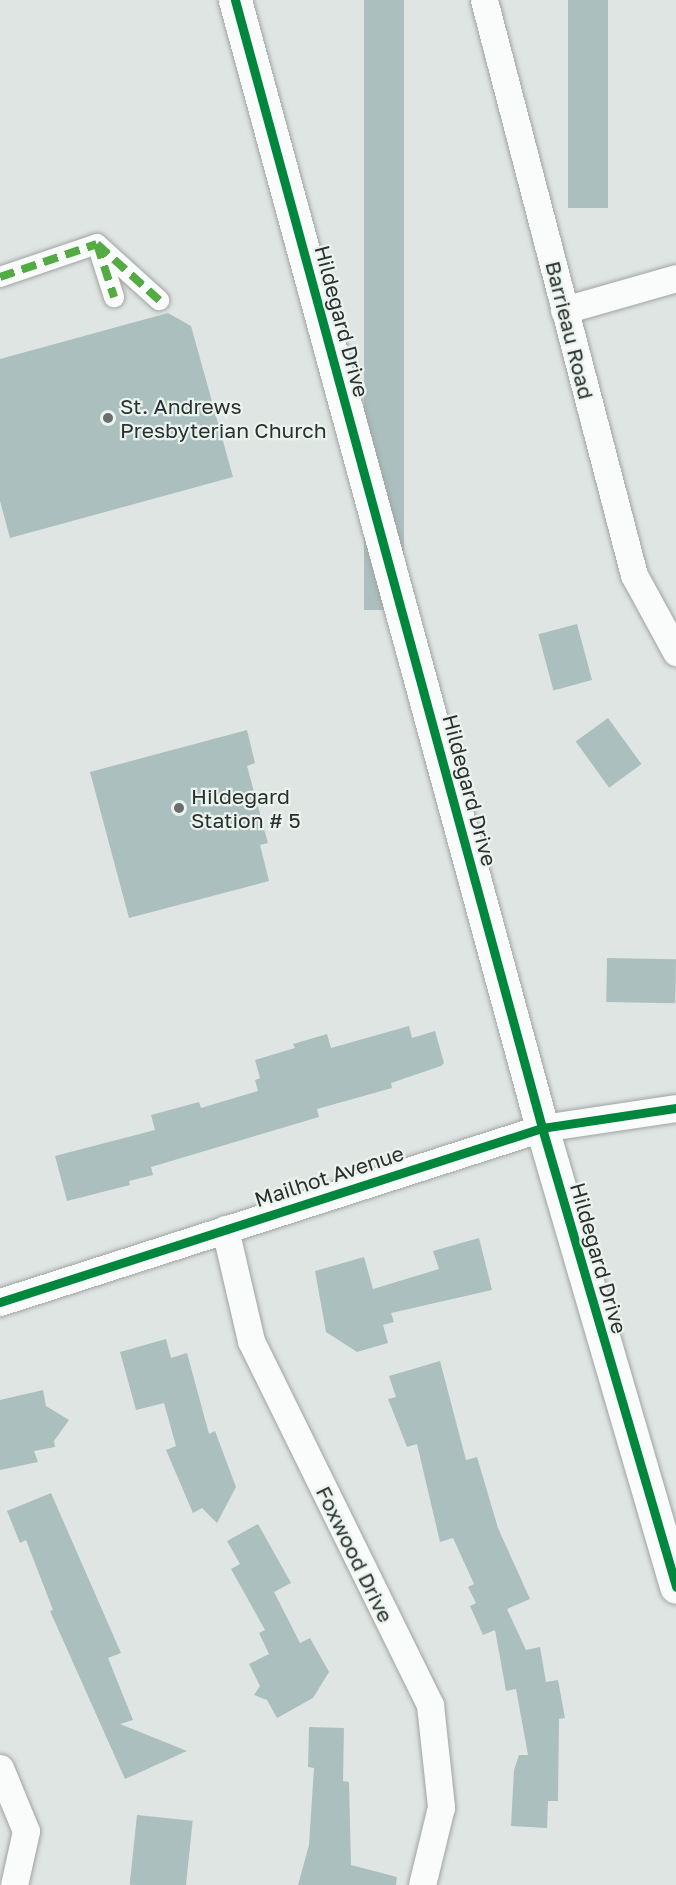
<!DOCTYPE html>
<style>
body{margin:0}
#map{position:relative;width:676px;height:1885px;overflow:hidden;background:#dfe5e2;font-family:"Golos Text",sans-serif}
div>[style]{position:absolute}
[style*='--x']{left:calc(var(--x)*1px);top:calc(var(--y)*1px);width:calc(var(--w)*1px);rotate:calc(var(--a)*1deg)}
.building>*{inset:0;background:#abbfbf;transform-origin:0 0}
.roads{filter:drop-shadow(0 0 2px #a0a4a2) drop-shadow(0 0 2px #a0a4a2)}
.pedestrian>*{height:20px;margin:-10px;padding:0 10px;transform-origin:10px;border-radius:10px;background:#fafbfb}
.minor>*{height:27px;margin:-13.5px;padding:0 13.5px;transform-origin:13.5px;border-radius:13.5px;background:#fafbfb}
.tertiary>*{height:33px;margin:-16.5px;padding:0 16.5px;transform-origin:16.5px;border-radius:16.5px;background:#fafbfb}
.quiet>*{height:8px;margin-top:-4px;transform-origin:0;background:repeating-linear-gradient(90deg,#54ab44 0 15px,transparent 0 23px)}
.cycleway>*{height:9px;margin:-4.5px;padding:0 4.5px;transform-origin:4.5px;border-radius:4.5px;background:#00873e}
.dots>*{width:16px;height:16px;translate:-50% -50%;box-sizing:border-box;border:3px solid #eaf4ef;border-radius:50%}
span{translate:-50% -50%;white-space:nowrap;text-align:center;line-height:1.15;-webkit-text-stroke:4.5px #eaf4ef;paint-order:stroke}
.street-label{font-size:21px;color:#2b2f2d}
.poi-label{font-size:21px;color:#2b2f2d}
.left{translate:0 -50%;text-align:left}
</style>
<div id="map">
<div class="building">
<i style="left:364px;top:0;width:40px;height:610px"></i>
<i style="left:568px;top:0;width:40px;height:208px"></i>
<i style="clip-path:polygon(168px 313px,191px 326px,233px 477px,10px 538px,0 501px,0 359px)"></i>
<i style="left:577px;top:624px;width:58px;height:40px;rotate:75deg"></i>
<i style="left:608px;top:718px;width:57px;height:40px;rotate:54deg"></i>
<i style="clip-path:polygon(247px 730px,255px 763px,247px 766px,268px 843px,260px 845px,269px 881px,129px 918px,90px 772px)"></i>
<i style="left:607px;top:958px;width:69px;height:44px;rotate:1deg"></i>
<i style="clip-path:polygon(409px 1026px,412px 1038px,435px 1031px,444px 1063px,441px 1066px,391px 1083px,392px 1088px,317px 1109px,319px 1117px,151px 1167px,153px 1175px,129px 1181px,130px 1185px,67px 1201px,55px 1156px,155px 1130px,151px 1115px,199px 1102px,201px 1108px,258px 1091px,255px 1080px,260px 1078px,255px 1060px,295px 1048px,293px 1044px,327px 1034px,331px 1048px)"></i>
<i style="clip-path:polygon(479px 1238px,492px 1290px,391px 1313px,394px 1322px,383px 1325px,388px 1343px,357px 1352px,326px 1332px,315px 1271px,364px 1257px,373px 1289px,439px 1269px,433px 1251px)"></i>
<i style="clip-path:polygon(166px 1339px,171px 1358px,187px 1353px,209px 1434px,215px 1431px,236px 1487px,217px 1523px,202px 1508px,193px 1513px,166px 1450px,176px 1446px,164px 1403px,136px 1410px,120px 1352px)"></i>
<i style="clip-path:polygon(440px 1361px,466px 1460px,477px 1457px,498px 1528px,530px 1599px,507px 1609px,526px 1650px,540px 1647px,546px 1682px,558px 1680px,565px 1718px,559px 1719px,558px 1801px,548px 1801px,547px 1828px,511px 1826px,514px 1770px,519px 1755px,528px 1755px,516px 1689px,506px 1691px,495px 1630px,483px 1635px,470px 1606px,476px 1603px,468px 1587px,474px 1584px,453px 1538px,440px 1542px,417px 1444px,407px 1447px,388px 1399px,396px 1397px,389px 1376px)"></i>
<i style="clip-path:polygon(43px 1390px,46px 1406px,69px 1420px,54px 1441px,55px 1447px,34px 1451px,38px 1462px,0 1470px,0 1400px)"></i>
<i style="clip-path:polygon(51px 1493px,121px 1653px,108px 1658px,133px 1720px,120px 1724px,187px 1751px,125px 1779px,50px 1611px,53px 1610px,26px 1540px,20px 1543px,7px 1511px)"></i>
<i style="clip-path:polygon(258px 1524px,291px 1583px,274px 1592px,300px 1643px,310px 1638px,329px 1672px,313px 1698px,277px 1718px,267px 1700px,254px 1695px,260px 1686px,249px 1664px,269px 1654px,259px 1633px,265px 1630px,231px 1569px,240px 1564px,227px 1541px)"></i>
<i style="clip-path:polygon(309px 1727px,344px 1728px,343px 1781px,349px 1782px,351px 1865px,397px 1877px,396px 1885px,298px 1885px,309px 1845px,314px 1768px,308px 1767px)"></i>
<i style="left:137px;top:1815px;width:56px;height:70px;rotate:6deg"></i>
</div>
<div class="roads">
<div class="pedestrian">
<i style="--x:97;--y:244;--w:84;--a:42.1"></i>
<i style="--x:0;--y:277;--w:102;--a:-18.8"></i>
<i style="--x:97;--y:244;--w:56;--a:72.2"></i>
</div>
<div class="minor">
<i style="--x:484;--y:0;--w:594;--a:75.38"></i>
<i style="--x:634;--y:575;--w:88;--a:61.4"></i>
<i style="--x:564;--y:310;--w:116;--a:-15.9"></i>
<i style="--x:225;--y:1229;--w:115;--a:76.9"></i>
<i style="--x:251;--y:1341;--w:406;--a:63.8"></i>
<i style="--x:430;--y:1705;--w:103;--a:83.8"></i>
<i style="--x:441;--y:1807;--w:80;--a:103.7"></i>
<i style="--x:0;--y:1302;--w:569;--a:-17.8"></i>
<i style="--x:542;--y:1128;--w:135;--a:-8.5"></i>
<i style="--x:0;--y:1768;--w:68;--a:67.6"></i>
<i style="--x:26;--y:1831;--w:55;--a:102.5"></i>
</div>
<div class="tertiary">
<i style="--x:235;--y:0;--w:1169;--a:74.77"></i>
<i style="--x:542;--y:1128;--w:478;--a:73.7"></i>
</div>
</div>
<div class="quiet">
<i style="--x:97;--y:244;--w:84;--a:42.1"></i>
<i style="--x:0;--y:277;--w:102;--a:-18.8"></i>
<i style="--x:97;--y:244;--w:56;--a:72.2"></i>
</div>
<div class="cycleway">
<i style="--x:235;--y:0;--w:1169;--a:74.77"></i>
<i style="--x:542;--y:1128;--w:478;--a:73.7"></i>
<i style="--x:0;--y:1302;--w:569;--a:-17.8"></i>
<i style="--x:542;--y:1128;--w:135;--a:-8.5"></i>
</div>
<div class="dots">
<i style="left:108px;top:418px;background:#6a6f6c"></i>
<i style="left:179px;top:808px;background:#6a6f6c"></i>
</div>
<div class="street-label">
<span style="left:342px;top:321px;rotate:75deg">Hildegard Drive</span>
<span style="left:570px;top:330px;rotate:76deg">Barrieau Road</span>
<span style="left:470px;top:790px;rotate:75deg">Hildegard Drive</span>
<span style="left:329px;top:1176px;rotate:-18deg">Mailhot Avenue</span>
<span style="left:599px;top:1258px;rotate:74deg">Hildegard Drive</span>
<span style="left:355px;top:1554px;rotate:64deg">Foxwood Drive</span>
</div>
<div class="poi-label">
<span class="left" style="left:120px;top:418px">St. Andrews<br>Presbyterian Church</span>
<span class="left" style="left:191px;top:808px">Hildegard<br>Station # 5</span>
</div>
</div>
